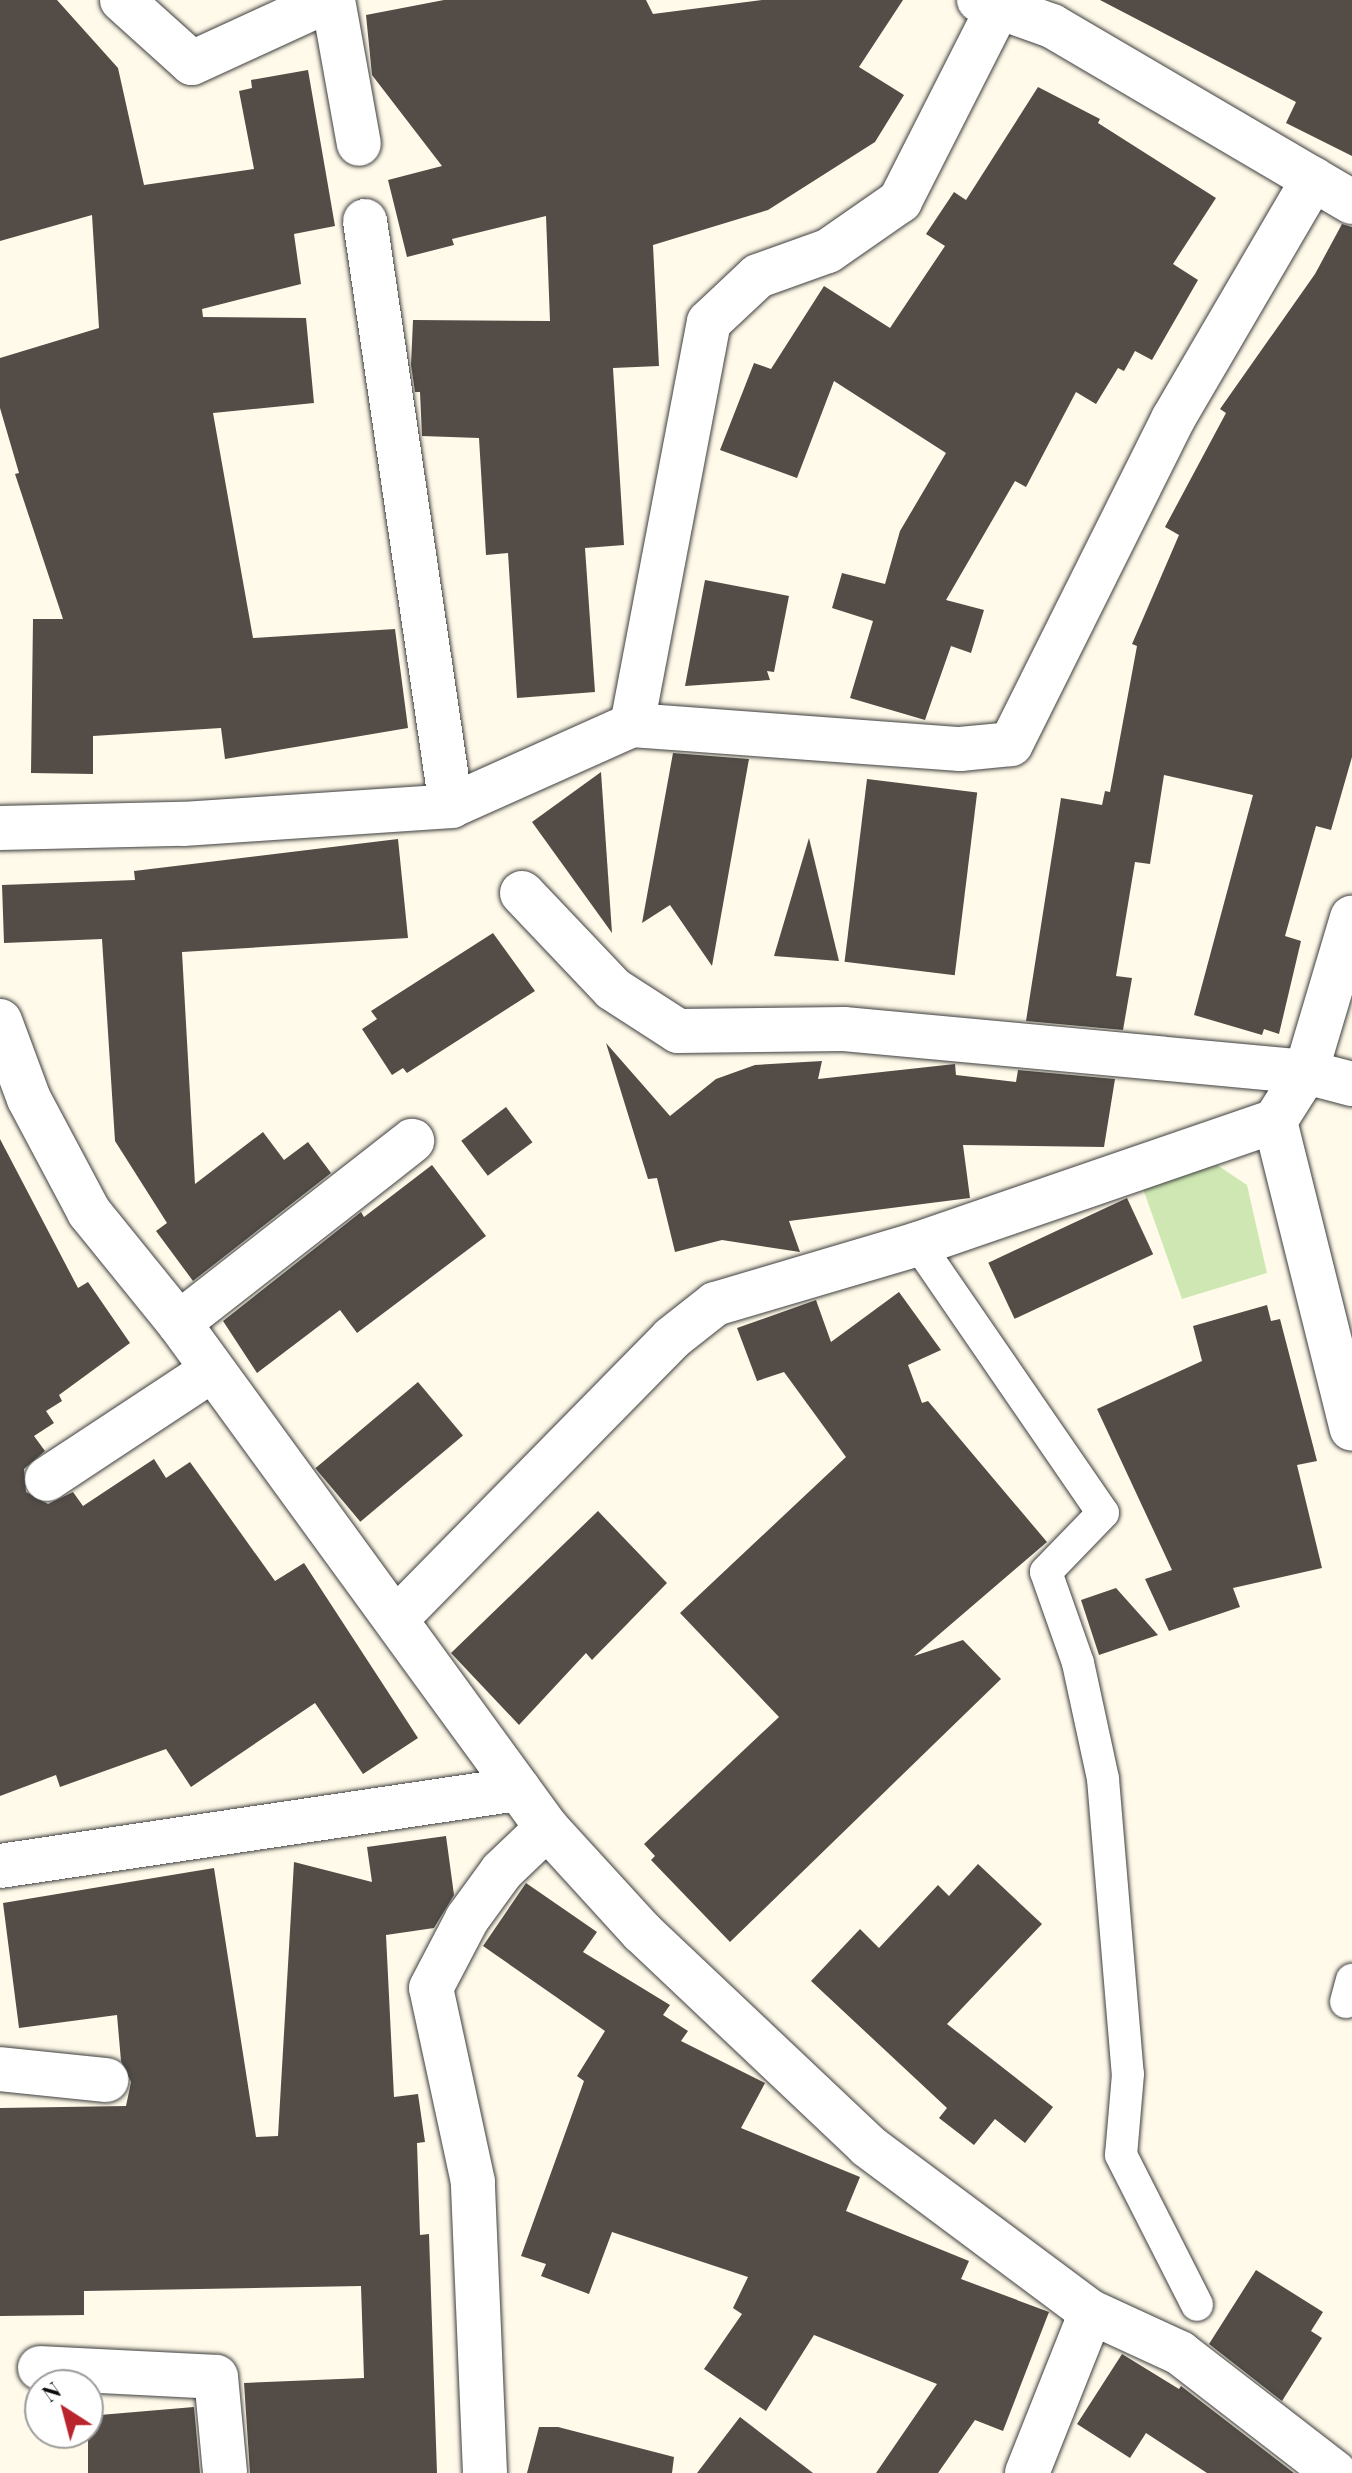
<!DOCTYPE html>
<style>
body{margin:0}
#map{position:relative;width:1352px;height:2473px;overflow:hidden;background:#fffae9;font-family:"Playfair Display",serif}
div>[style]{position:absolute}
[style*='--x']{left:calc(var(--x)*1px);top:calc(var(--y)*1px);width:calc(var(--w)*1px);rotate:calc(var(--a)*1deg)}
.green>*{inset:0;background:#cfe8b3}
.building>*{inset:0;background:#534c47;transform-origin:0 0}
.roads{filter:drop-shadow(0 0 2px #3e3e3e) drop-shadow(0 0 2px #3e3e3e)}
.service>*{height:32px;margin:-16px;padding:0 16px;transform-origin:16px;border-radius:16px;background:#fff}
.minor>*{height:44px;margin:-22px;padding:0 22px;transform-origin:22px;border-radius:22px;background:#fff}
span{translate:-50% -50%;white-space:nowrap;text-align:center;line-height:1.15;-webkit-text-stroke:8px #fff;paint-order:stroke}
.north{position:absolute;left:24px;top:2369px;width:80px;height:80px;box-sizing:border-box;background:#fff;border:2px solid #9d9d9d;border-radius:50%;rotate:324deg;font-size:22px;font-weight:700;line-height:32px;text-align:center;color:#0b0b0b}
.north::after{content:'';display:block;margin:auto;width:28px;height:36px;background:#ba242d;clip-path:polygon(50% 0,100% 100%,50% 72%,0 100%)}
</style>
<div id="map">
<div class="green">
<i style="clip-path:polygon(1217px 1165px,1247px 1185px,1267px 1273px,1182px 1299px,1141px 1183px)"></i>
</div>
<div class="building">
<i style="clip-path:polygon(0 0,57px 0,118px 68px,144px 185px,254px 169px,239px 91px,252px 88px,251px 80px,308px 70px,335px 226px,294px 234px,301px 284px,202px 309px,203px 317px,306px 318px,314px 403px,213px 413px,253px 638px,395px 629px,408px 728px,225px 759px,221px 728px,93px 736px,93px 774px,31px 773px,33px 619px,63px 619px,15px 474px,19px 473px,0 408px,0 358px,99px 328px,92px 215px,0 241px)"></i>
<i style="clip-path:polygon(444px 0,646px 0,653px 14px,762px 0,903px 0,859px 67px,904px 95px,875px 142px,768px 210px,653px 245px,659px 366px,613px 368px,624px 545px,585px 548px,595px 692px,517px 698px,508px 553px,486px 555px,479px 438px,422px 436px,420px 392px,415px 392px,411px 365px,413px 320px,550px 321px,546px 216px,452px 239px,454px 245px,407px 257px,388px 180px,442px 166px,372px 75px,366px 15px)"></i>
<i style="clip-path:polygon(1100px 0,1352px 0,1352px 156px,1286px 123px,1296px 102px)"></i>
<i style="clip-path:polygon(1038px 87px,1100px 119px,1098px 123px,1216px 198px,1173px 264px,1198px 280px,1152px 360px,1135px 351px,1124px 371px,1118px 368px,1096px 404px,1076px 392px,1026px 487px,1015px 481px,946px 600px,984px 610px,971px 653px,951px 646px,925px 720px,850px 698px,873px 621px,832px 608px,842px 573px,885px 584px,900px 531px,946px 453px,834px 381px,797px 478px,720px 450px,754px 363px,771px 369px,824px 286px,890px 328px,945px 246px,926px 234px,954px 192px,966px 200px)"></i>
<i style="clip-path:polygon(1342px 224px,1352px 227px,1352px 757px,1331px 830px,1316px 826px,1285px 936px,1301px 941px,1279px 1034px,1264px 1029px,1262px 1035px,1194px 1015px,1253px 795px,1164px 775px,1150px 864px,1135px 862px,1116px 976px,1132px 978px,1123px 1030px,1026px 1021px,1061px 798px,1102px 805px,1105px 791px,1110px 792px,1137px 646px,1132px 644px,1179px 535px,1165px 527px,1226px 413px,1220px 409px,1315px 274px)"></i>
<i style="clip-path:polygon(705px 580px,789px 596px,774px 672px,767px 671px,770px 680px,685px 686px)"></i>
<i style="clip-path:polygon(673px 753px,749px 759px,712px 966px,670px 905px,642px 923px)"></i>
<i style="clip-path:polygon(601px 772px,612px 933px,532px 822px)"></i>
<i style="left:867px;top:779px;width:111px;height:184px;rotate:7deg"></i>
<i style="clip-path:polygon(809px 838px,839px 961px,774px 956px)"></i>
<i style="clip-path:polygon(398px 839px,408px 938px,182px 952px,195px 1184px,263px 1132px,284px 1160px,308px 1142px,331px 1173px,193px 1281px,156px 1231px,167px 1223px,115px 1141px,102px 939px,4px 943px,2px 885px,135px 880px,134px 871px)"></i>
<i style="clip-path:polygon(493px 933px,535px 991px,407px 1073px,403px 1068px,392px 1075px,362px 1029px,377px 1019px,371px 1011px)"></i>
<i style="clip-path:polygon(606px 1043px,670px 1116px,716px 1079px,755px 1065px,822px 1061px,818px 1079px,955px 1064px,956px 1075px,1016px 1082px,1018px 1070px,1115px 1079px,1104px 1147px,963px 1145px,970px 1198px,789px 1221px,800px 1252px,722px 1240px,675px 1252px,657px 1178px,648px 1179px)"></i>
<i style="left:506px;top:1107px;width:44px;height:56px;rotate:53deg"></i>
<i style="clip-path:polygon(0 1139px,78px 1288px,88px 1282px,130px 1343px,59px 1395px,62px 1401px,46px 1411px,54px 1423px,34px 1436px,45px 1451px,24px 1469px,26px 1492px,48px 1504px,73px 1492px,83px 1506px,154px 1459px,166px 1478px,190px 1462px,275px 1581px,304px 1563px,418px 1738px,363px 1774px,315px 1703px,191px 1787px,166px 1749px,60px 1787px,56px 1775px,0 1796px)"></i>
<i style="clip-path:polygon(432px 1165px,486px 1236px,357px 1333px,340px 1310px,257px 1373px,223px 1321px,361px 1212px,364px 1217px)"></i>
<i style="left:1127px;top:1198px;width:62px;height:153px;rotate:65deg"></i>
<i style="clip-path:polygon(899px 1292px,941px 1350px,908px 1365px,922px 1403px,928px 1401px,1047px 1542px,914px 1656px,963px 1640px,1001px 1679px,730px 1942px,651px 1860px,655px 1856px,644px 1844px,779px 1717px,680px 1613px,846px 1457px,784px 1372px,757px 1381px,737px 1328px,816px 1300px,831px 1342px)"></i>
<i style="clip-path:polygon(1267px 1305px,1271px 1321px,1280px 1319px,1317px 1461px,1297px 1465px,1322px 1568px,1233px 1588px,1240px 1607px,1169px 1631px,1145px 1579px,1172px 1570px,1097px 1409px,1202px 1361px,1193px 1326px)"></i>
<i style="left:418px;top:1382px;width:70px;height:134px;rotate:50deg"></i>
<i style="clip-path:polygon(598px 1511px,667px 1583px,592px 1660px,586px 1653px,519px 1725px,451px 1653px)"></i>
<i style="clip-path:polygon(1116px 1588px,1158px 1635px,1099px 1655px,1081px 1600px)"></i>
<i style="clip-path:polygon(446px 1836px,454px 1895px,434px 1928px,386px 1935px,394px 2097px,418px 2094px,425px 2142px,417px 2143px,420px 2235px,429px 2234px,437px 2473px,250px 2473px,244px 2383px,364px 2378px,361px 2286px,84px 2291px,84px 2315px,0 2316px,0 2108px,126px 2106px,131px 2082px,121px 2061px,117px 2015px,19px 2028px,3px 1903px,214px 1868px,256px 2137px,278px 2136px,294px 1862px,372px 1882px,367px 1847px)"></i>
<i style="clip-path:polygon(978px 1864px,1042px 1924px,947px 2024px,1053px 2107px,1025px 2143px,995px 2119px,974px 2145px,939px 2118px,947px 2108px,811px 1981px,860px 1929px,879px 1948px,938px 1885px,949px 1896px)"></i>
<i style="clip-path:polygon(526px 1883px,597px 1932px,583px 1952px,670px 2005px,663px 2015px,688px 2031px,681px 2041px,765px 2083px,741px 2128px,860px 2177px,846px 2211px,969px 2261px,961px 2279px,1049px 2312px,1003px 2431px,975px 2420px,938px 2473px,876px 2473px,937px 2384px,814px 2335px,766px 2411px,704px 2369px,742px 2314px,733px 2308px,748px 2277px,612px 2232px,589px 2294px,541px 2276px,546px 2264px,521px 2256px,584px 2081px,577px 2076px,605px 2031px,483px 1946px)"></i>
<i style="clip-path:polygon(1256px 2270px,1323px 2312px,1311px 2331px,1322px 2338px,1282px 2401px,1209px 2344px)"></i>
<i style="clip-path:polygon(1122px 2354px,1179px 2389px,1181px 2386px,1294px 2473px,1207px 2473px,1146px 2433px,1130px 2458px,1077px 2424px)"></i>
<i style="clip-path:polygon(194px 2407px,200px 2473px,88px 2473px,88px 2416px)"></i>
<i style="clip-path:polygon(740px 2417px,813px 2473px,697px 2473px)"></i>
<i style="clip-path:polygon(539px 2427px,558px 2427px,674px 2457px,672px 2473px,527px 2473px)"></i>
</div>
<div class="roads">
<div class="service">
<i style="--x:918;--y:1244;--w:326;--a:55.5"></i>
<i style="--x:1103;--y:1513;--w:82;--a:134"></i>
<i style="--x:1046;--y:1572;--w:96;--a:70.6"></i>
<i style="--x:1078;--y:1663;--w:119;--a:77.8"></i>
<i style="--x:1103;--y:1779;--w:296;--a:85.2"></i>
<i style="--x:1128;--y:2074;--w:81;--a:94.9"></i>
<i style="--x:1121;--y:2155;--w:168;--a:63.1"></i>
<i style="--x:1346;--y:2002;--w:23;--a:-75"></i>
</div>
<div class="minor">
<i style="--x:122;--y:0;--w:94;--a:42"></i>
<i style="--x:192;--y:63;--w:151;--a:-24.7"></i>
<i style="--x:333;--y:0;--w:146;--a:79.8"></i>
<i style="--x:979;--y:0;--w:77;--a:19.6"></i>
<i style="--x:1052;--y:26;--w:348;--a:30.4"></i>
<i style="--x:365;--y:221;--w:591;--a:81.64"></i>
<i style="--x:632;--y:725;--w:410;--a:-79.2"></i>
<i style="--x:709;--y:322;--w:67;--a:-43.2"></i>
<i style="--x:758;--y:276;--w:74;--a:-19.7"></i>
<i style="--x:828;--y:251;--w:88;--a:-34.8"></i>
<i style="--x:900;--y:201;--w:214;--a:-63.1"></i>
<i style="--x:0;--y:828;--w:183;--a:-1.3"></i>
<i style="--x:183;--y:824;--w:269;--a:-3.8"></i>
<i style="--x:451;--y:806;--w:198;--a:-24.1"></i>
<i style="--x:632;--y:725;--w:329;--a:4.2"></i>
<i style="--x:960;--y:749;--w:51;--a:-5.6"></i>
<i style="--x:1011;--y:744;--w:363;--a:-63.5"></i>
<i style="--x:1173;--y:419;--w:278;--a:-59.7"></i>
<i style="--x:522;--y:893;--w:132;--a:46.5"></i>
<i style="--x:613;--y:989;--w:77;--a:32.9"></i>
<i style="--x:678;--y:1031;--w:166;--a:-0.7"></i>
<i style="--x:844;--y:1029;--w:464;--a:5.3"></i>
<i style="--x:1306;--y:1072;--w:161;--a:-73.4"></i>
<i style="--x:0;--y:1021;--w:83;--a:69.6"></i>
<i style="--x:29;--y:1099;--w:128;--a:62"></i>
<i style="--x:89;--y:1212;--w:143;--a:51"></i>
<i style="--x:179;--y:1323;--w:625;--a:53.92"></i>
<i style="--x:547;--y:1828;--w:141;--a:47.6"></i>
<i style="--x:642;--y:1932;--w:311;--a:43.4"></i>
<i style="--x:868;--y:2146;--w:278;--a:36.7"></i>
<i style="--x:1091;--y:2312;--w:98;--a:24.7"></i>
<i style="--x:1180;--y:2353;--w:196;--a:37.7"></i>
<i style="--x:1275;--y:1121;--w:317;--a:76"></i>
<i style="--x:179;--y:1323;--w:296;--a:-38"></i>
<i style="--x:47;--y:1479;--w:196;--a:-33.4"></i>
<i style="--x:397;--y:1618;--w:392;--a:-45.5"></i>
<i style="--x:672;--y:1338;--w:55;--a:-38.3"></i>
<i style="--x:715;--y:1304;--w:212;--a:-16.5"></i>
<i style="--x:918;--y:1244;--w:378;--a:-19"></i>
<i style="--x:1275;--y:1121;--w:58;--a:-57.7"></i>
<i style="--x:1306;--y:1072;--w:48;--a:14.6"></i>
<i style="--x:0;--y:1866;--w:524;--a:-8.46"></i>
<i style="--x:0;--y:2069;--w:107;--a:5.9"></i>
<i style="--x:40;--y:2368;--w:176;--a:2.9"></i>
<i style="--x:216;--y:2377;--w:96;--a:84.6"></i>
<i style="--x:485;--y:2473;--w:291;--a:-92.4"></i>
<i style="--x:473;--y:2182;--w:198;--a:-102.2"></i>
<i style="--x:431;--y:1988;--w:78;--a:-62.4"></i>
<i style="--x:467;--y:1919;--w:59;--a:-53.9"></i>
<i style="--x:502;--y:1871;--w:62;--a:-43.7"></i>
<i style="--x:1027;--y:2473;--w:173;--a:-68.3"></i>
</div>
</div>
<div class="north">N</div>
</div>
